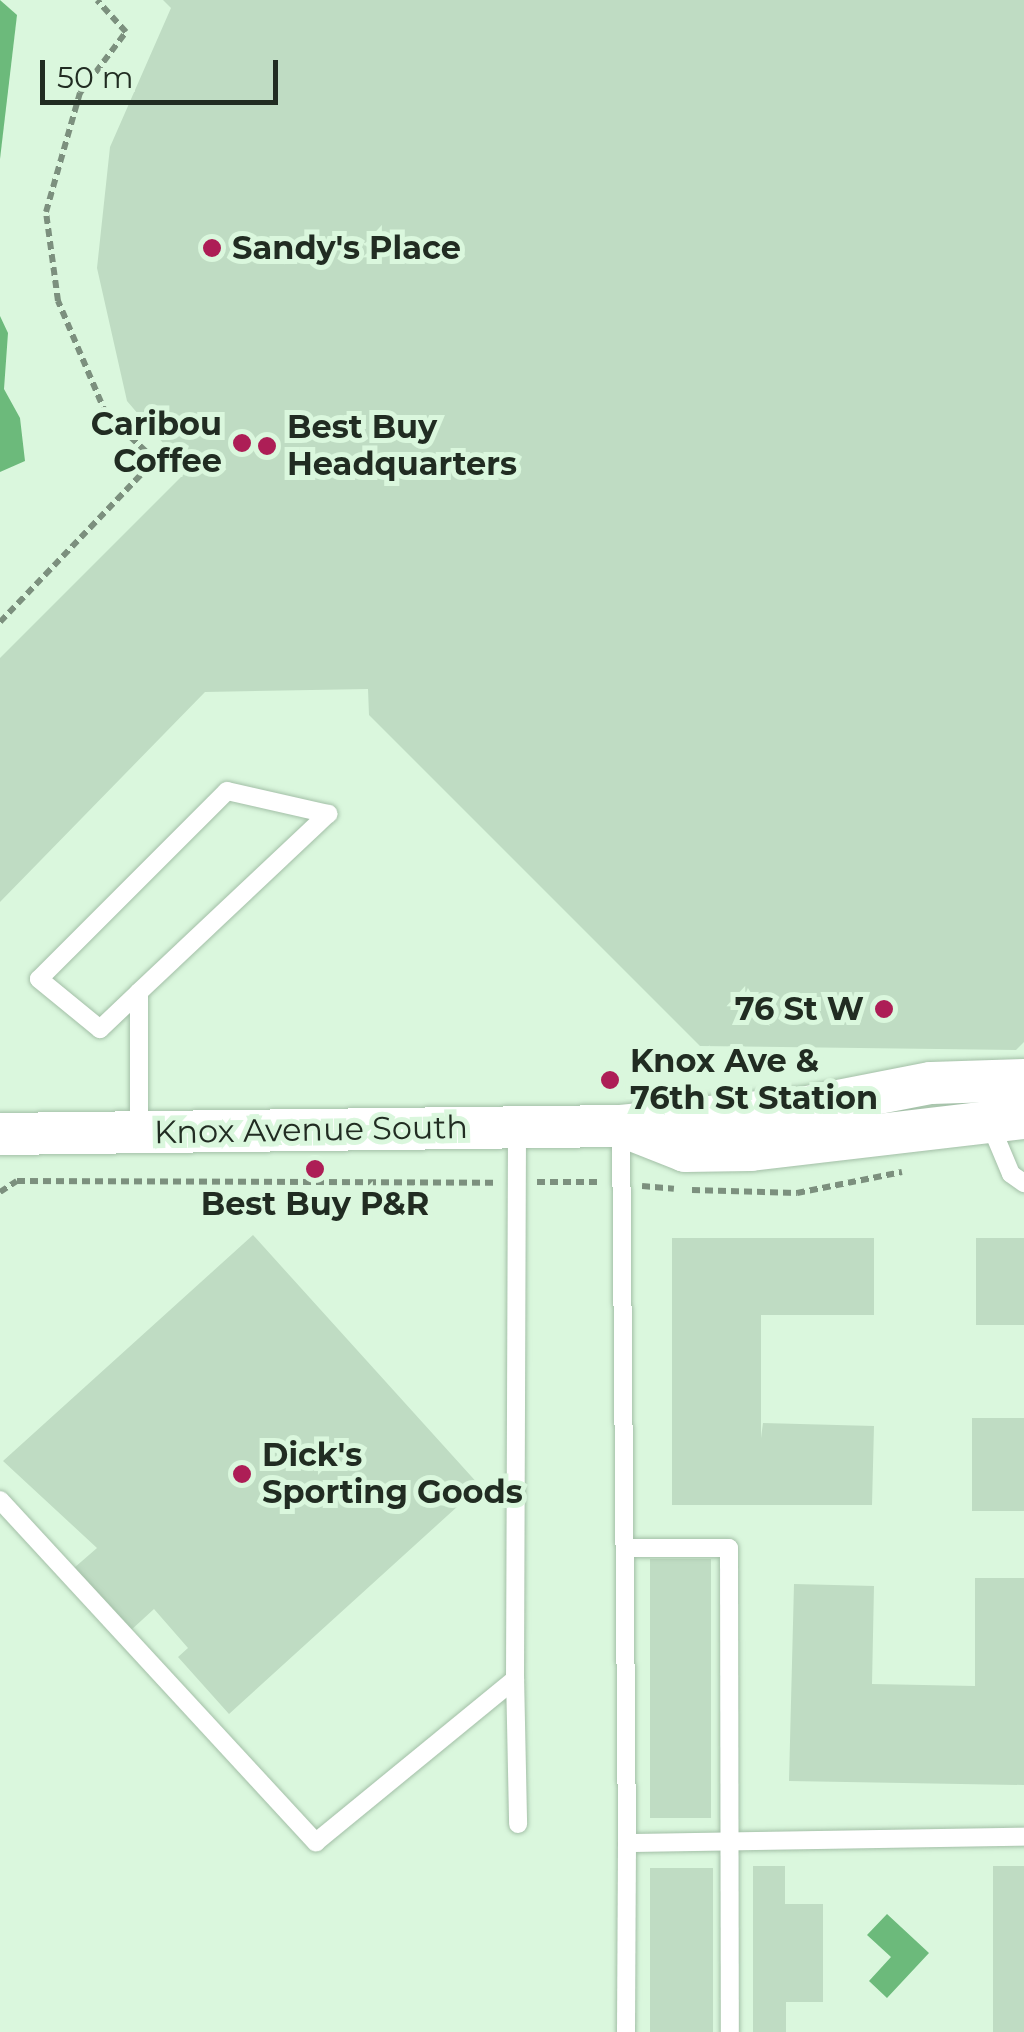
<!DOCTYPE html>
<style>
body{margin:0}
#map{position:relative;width:1024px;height:2032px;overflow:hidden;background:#daf7dd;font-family:Montserrat,sans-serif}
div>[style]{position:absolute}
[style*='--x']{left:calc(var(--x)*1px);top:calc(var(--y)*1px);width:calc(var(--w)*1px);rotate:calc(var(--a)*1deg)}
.water>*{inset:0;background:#6cba7b}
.building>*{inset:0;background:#bfdcc3;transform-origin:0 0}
.path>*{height:6px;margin-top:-3px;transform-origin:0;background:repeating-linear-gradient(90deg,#7c907e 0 8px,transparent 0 13px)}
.roads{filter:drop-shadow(0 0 2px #a3bfa7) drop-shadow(0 0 2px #a3bfa7)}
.service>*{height:18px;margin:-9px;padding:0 9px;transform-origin:9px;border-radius:9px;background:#fff}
.tertiary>*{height:42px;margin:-21px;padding:0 21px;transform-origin:21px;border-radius:21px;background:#fff}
.dots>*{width:28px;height:28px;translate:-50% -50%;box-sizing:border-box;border:5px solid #daf7dd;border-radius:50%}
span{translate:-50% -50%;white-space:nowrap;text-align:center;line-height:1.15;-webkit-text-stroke:10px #daf7dd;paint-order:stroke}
.poi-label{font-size:32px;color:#212c22;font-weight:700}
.left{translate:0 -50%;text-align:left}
.right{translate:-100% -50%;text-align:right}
.street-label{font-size:32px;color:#212c22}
.scale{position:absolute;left:40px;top:60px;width:238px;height:45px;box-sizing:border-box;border:5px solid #212c22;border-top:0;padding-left:12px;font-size:30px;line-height:35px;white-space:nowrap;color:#212c22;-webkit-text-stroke:8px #daf7dd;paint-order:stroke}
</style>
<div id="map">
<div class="water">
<i style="clip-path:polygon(0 0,17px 15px,0 159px)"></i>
<i style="clip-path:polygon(0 316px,8px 333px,4px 389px,20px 418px,25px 461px,0 472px)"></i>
<i style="clip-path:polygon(887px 1914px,929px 1953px,887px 1998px,869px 1981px,891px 1957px,867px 1935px)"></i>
</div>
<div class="building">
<i style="clip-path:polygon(163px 0,1024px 0,1024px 1042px,1016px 1050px,700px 1046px,369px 715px,368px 689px,205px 692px,0 902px,0 658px,187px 471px,127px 401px,97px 268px,110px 147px,171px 8px)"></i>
<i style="clip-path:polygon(253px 1235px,480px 1486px,229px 1714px,178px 1657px,188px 1648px,154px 1609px,130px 1631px,74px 1568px,97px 1548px,3px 1461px)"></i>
<i style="clip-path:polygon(672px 1238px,874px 1238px,874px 1315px,761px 1315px,761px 1438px,763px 1423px,874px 1426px,872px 1505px,672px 1505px)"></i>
<i style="left:976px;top:1238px;width:48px;height:87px"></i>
<i style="left:972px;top:1418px;width:52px;height:93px"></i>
<i style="left:650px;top:1559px;width:61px;height:259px"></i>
<i style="clip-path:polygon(975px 1578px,1024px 1578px,1024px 1785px,789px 1781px,794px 1584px,874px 1586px,872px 1684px,975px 1686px)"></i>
<i style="clip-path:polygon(753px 1866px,785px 1866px,785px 1904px,823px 1904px,823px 2002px,786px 2002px,786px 2032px,753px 2032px)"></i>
<i style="left:993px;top:1866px;width:31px;height:166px"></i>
<i style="left:650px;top:1868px;width:63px;height:164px"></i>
</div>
<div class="path">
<i style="--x:0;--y:622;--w:224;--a:-46.3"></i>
<i style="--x:155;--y:460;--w:67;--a:-136.8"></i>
<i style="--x:106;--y:414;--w:123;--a:-113"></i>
<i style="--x:58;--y:301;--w:90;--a:-97.7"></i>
<i style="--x:46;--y:212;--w:124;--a:-74.1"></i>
<i style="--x:80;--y:93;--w:76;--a:-53"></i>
<i style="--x:126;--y:32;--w:43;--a:-132.2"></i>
<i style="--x:537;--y:1182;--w:62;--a:0"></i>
<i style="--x:642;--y:1186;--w:32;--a:5"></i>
<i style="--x:692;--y:1190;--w:105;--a:1.6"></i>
<i style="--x:797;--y:1193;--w:107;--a:-11.3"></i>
<i style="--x:0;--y:1192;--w:20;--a:-33"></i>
<i style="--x:17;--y:1181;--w:477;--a:0.2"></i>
</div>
<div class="roads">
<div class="service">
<i style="--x:139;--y:992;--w:54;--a:136.5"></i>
<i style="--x:100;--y:1029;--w:79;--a:-140.7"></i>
<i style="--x:39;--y:979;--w:266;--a:-45"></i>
<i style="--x:227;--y:791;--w:104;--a:12.8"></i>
<i style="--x:990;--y:1124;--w:54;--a:67.2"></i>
<i style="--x:1011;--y:1174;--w:16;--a:35"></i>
<i style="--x:621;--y:1126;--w:717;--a:89.52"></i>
<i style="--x:627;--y:1843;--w:397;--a:-0.9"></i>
<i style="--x:139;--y:1131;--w:139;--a:-90"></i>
<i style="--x:139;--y:992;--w:260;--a:-43.3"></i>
<i style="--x:0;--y:1500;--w:466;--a:47.3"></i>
<i style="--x:316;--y:1842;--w:257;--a:-39.3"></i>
<i style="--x:515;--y:1679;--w:551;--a:-89.79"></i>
<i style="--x:627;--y:1548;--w:102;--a:0"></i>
<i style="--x:729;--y:1548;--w:484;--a:89.9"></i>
<i style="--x:515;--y:1675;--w:149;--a:88.8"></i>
<i style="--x:626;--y:2032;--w:189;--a:-89.7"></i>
</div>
<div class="tertiary">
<i style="--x:622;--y:1126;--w:68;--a:21.6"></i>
<i style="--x:685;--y:1151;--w:66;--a:-0.9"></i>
<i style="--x:751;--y:1150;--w:275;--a:-6.7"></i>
<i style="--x:0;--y:1134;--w:621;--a:-0.74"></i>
<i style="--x:621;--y:1126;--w:187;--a:-5.8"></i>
<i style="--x:807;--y:1107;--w:126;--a:-11"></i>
<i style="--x:931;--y:1083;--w:93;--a:-1.8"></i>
</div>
</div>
<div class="dots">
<i style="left:212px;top:248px;background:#ad1e56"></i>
<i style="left:242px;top:443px;background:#ad1e56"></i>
<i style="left:267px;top:446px;background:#ad1e56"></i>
<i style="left:884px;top:1009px;background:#ad1e56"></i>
<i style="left:610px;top:1080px;background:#ad1e56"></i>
<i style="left:315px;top:1169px;background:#ad1e56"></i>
<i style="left:242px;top:1474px;background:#ad1e56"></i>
</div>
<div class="poi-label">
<span class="left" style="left:232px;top:248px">Sandy's Place</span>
<span class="right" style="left:222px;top:443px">Caribou<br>Coffee</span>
<span class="left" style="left:287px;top:446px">Best Buy<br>Headquarters</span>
<span class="right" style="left:864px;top:1009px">76 St W</span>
<span class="left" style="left:630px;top:1080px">Knox Ave &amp;<br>76th St Station</span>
<span style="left:315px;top:1204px">Best Buy P&amp;R</span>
<span class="left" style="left:262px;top:1474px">Dick's<br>Sporting Goods</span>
</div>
<div class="street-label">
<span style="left:311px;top:1130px;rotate:-1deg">Knox Avenue South</span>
</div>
<div class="scale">50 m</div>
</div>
